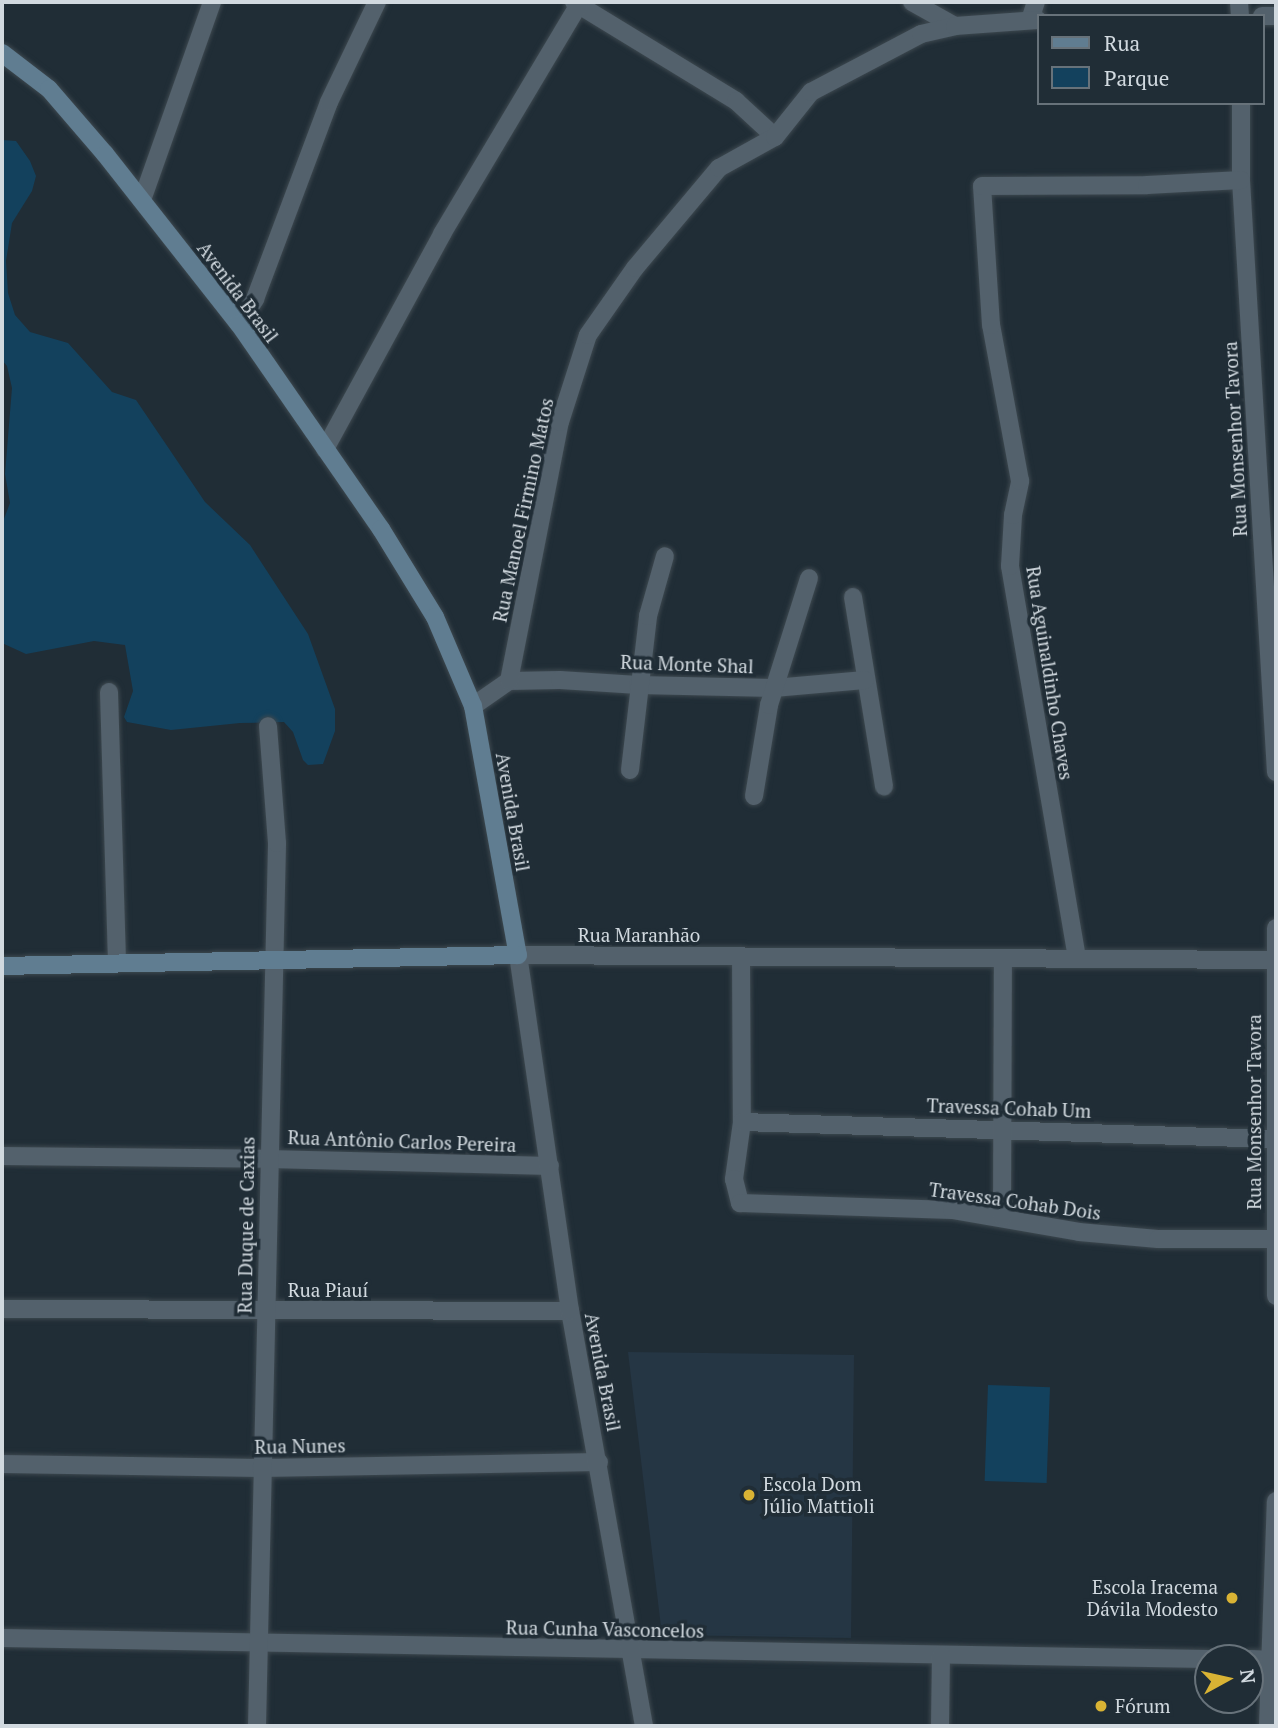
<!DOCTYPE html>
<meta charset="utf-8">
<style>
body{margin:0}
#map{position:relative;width:1278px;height:1728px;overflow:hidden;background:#202d36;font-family:"PT Serif",serif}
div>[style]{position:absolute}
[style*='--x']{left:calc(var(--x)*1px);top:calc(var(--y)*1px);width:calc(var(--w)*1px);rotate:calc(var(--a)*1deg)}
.built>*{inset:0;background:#253644}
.green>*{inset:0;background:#13415d;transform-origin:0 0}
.roads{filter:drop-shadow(0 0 2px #3d484f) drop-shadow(0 0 2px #3d484f)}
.street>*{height:18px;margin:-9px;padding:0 9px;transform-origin:9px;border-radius:9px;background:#53616c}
.secondary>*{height:18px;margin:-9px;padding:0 9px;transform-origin:9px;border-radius:9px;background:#607d91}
.dots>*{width:19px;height:19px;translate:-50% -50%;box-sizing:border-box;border:4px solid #202d36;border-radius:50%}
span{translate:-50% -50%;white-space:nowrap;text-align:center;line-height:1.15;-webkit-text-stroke:7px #202d36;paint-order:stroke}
.street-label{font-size:19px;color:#d1d9df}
.poi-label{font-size:19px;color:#d1d9df}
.left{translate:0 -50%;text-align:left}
.right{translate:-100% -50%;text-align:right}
.frame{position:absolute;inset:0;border:4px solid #d1d9df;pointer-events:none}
.legend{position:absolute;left:1037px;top:14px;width:228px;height:91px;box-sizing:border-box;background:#202d36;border:2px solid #67727a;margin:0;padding:9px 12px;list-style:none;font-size:21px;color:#d1d9df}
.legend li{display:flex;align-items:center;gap:14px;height:35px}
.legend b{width:35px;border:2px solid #67727a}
.north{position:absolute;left:1194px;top:1644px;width:70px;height:70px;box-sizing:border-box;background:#202d36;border:2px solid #67727a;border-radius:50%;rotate:82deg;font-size:19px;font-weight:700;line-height:28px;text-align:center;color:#d1d9df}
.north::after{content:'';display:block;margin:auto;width:24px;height:32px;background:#d9b334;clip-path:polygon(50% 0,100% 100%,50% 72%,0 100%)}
</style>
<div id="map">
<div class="built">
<i style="clip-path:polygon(628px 1352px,854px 1355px,851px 1638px,662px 1635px)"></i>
</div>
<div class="green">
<i style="clip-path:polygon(2px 140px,16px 141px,30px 161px,36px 176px,32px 191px,12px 223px,6px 261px,8px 293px,15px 315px,30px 332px,68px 343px,112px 392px,136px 400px,205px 502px,250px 545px,308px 634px,335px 709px,335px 731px,323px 764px,308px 765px,303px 760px,293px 732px,284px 722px,240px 723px,171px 730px,127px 722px,124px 717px,133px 691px,125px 645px,94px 641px,26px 654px,2px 643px,2px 524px,10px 503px,5px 474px,12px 388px,7px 366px,2px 360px)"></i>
<i style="left:988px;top:1385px;width:62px;height:96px;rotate:2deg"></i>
</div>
<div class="roads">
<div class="street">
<i style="--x:574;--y:2;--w:190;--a:31.4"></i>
<i style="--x:736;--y:101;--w:53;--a:42.7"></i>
<i style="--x:912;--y:2;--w:49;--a:29.2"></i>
<i style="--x:1239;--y:2;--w:14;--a:86"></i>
<i style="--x:1262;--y:16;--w:14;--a:0"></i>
<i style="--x:1030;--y:20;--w:19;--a:-72"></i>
<i style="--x:1241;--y:103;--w:77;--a:90"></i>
<i style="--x:1241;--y:180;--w:593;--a:86.62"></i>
<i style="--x:142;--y:200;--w:210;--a:-70.5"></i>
<i style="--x:239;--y:324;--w:30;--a:-57"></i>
<i style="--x:255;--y:299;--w:210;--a:-69.4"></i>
<i style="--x:329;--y:102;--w:111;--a:-64.4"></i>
<i style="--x:325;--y:449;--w:245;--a:-61.4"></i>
<i style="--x:442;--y:234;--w:268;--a:-59.2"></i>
<i style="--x:853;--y:597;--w:192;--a:80.7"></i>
<i style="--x:509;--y:681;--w:51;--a:-1.1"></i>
<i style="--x:560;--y:680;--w:78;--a:3.7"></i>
<i style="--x:638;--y:685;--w:136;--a:1.3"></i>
<i style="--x:774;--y:688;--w:91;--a:-5"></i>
<i style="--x:109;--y:692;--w:271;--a:88.3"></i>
<i style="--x:473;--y:706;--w:44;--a:-34.8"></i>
<i style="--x:509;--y:681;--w:264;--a:-78.9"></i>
<i style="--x:560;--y:422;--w:91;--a:-72.2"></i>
<i style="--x:588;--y:335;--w:82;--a:-55"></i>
<i style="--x:635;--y:268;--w:131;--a:-50"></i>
<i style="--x:719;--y:168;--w:64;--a:-29"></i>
<i style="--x:775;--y:137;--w:58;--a:-51.3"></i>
<i style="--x:811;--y:92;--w:124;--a:-27.8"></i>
<i style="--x:921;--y:34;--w:35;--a:-13"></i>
<i style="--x:955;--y:26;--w:83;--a:-4.1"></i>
<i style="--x:630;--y:770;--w:155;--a:-83.3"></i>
<i style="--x:648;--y:616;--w:62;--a:-74.2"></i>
<i style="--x:754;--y:796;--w:92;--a:-80.6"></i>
<i style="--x:769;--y:705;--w:133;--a:-72.5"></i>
<i style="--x:1276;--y:928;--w:368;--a:90"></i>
<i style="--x:741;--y:956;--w:166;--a:89.7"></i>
<i style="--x:742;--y:1122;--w:58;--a:98"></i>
<i style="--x:734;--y:1179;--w:25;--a:76"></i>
<i style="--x:740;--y:1203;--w:212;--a:1.9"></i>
<i style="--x:952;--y:1210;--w:129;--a:9.8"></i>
<i style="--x:1079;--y:1232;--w:79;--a:5.1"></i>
<i style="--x:1158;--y:1239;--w:118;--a:0"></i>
<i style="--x:1077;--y:958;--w:398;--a:-99.7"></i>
<i style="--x:1010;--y:566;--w:51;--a:-86.6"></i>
<i style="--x:1013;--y:515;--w:35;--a:-78"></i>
<i style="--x:1020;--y:481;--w:159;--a:-100.5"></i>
<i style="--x:991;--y:325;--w:139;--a:-93.7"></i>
<i style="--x:982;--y:186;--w:165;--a:-0.3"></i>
<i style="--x:1147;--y:185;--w:94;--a:-3"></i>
<i style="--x:742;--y:1122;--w:533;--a:1.83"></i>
<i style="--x:2;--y:1156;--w:266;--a:0.6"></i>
<i style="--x:268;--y:1159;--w:282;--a:1.4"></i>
<i style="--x:1002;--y:1217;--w:258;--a:-89.8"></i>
<i style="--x:2;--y:1309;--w:568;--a:0.2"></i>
<i style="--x:2;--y:1464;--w:259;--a:0.9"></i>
<i style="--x:261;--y:1468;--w:338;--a:-1"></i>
<i style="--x:2;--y:1638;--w:1206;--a:1"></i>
<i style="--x:1250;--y:1659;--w:26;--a:2"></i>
<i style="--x:257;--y:1726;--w:883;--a:-88.7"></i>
<i style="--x:277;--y:843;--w:117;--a:-94.4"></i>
<i style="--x:644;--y:1726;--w:422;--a:-100.1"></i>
<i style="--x:570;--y:1311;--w:360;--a:-98.3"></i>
<i style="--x:518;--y:955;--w:758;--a:0.38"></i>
<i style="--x:940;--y:1726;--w:71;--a:-89.2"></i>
<i style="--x:1268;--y:1726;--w:225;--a:-88"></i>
</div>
<div class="secondary">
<i style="--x:2;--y:53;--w:59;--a:37.5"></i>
<i style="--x:49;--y:89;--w:86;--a:49.3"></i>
<i style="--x:105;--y:154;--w:216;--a:51.8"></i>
<i style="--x:239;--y:324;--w:249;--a:55.3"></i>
<i style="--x:381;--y:529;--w:103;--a:58.5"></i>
<i style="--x:435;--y:617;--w:97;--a:66.9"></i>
<i style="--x:473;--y:706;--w:253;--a:79.8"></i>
<i style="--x:518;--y:955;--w:516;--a:178.78"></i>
</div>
</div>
<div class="dots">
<i style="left:749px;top:1495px;background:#d9b334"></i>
<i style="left:1232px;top:1598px;background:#d9b334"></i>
<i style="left:1101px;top:1706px;background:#d9b334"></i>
</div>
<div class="street-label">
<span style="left:238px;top:292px;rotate:53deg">Avenida Brasil</span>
<span style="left:1235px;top:439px;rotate:-93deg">Rua Monsenhor Tavora</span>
<span style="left:523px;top:510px;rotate:-78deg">Rua Manoel Firmino Matos</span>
<span style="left:687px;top:664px;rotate:2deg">Rua Monte Shal</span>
<span style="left:1050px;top:673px;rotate:81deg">Rua Aguinaldinho Chaves</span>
<span style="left:513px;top:812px;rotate:80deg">Avenida Brasil</span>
<span style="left:639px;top:935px">Rua Maranhão</span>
<span style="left:1009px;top:1108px;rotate:2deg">Travessa Cohab Um</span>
<span style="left:1254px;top:1112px;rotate:-90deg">Rua Monsenhor Tavora</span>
<span style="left:402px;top:1141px;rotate:2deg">Rua Antônio Carlos Pereira</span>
<span style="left:1015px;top:1201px;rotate:8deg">Travessa Cohab Dois</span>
<span style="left:246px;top:1225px;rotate:-89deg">Rua Duque de Caxias</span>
<span style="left:328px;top:1290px">Rua Piauí</span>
<span style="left:603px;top:1372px;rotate:79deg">Avenida Brasil</span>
<span style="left:300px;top:1446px;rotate:-1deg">Rua Nunes</span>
<span style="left:605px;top:1629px;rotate:1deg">Rua Cunha Vasconcelos</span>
</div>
<div class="poi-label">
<span class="left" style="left:763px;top:1495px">Escola Dom<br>Júlio Mattioli</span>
<span class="right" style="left:1218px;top:1598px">Escola Iracema<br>Dávila Modesto</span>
<span class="left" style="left:1115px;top:1706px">Fórum</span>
</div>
<div class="frame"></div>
<ul class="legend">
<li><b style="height:9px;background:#607d91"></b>Rua</li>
<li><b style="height:19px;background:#13415d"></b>Parque</li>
</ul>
<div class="north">N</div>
</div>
